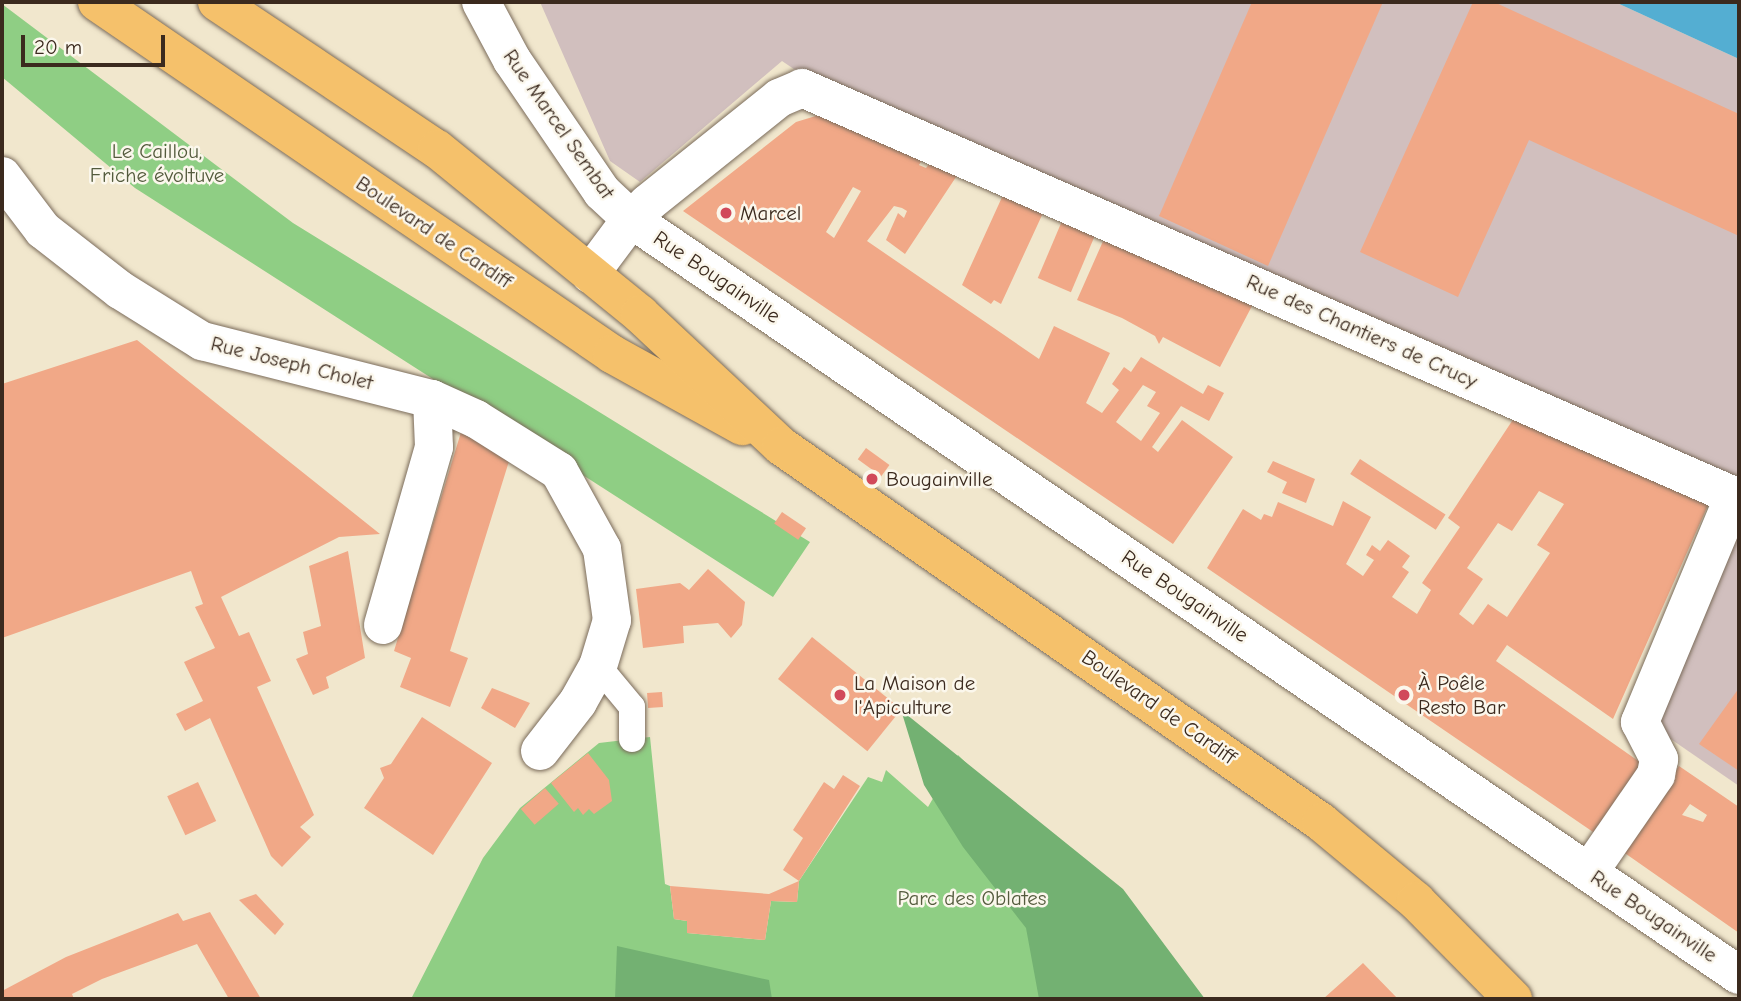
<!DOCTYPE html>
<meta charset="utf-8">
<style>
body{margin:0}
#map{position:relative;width:1741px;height:1001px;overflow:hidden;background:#f1e7cd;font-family:"Comic Neue",sans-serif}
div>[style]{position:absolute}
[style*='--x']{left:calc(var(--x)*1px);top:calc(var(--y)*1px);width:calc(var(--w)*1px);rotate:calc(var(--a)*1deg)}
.industrial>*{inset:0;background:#d1bfbe}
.green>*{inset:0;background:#8fce84}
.forest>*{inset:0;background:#73b172}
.water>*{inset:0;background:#54aed2}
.building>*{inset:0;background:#f1a887;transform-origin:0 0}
.roads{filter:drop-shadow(0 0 2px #7b6c5b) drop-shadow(0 0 2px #7b6c5b)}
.lane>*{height:26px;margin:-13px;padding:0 13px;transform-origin:13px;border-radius:13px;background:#fff}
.street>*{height:38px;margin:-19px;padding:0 19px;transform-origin:19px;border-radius:19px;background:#fff}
.primary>*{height:38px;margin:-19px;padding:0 19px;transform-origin:19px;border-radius:19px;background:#f5c16b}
.dots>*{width:19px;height:19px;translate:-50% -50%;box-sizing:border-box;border:4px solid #fbf7ec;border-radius:50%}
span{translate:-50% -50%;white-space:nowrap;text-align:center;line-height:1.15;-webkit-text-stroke:5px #fbf7ec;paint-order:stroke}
.street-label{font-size:21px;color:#3b2a1e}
.park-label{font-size:21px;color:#545b3d}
.poi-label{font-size:21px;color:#3b2a1e}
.left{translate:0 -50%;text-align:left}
.frame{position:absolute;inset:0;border:4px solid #3b2a1e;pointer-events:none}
.scale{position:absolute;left:21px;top:35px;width:144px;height:32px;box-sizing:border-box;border:4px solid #3b2a1e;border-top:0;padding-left:9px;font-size:21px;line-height:24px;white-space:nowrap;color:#3b2a1e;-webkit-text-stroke:5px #fbf7ec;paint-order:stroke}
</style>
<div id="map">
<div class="industrial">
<i style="clip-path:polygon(540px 2px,1615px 2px,1739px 59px,1739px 489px,819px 86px,782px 61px,640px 182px,610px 161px)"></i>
<i style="clip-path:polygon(1739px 504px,1739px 786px,1646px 722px)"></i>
</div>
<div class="green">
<i style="clip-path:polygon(2px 4px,293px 223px,810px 542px,773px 597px,135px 188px,2px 77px)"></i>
<i style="clip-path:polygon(650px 737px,665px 884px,670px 886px,674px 919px,687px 921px,687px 933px,765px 940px,771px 901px,797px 902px,799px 881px,868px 777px,882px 782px,886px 770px,928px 807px,958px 755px,1205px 999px,411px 999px,483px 858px,520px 808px,599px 743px)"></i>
</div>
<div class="forest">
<i style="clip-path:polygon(901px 710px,1123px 889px,1205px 999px,1039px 999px,1026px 928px,963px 847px,924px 785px)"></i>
<i style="clip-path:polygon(617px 946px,769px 980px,772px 999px,615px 999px)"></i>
</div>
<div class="water">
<i style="clip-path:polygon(1615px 2px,1739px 2px,1739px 59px)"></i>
</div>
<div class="building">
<i style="clip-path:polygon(1252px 2px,1383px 2px,1268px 266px,1159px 216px)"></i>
<i style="clip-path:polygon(1473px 2px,1494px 2px,1739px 114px,1739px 236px,1529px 140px,1458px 297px,1360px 252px)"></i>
<i style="clip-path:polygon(evenodd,819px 115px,922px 160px,919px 165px,926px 168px,930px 163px,958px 174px,905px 254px,886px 240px,898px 213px,904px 218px,907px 211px,902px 208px,894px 206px,867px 241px,1039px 359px,1054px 326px,1110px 353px,1086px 403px,1102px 413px,1119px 390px,1112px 384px,1124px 367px,1131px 372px,1141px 357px,1203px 394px,1208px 385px,1224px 393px,1209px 421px,1181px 406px,1152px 447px,1158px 452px,1182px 420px,1233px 457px,1173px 544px,683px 211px,796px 122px,819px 115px,853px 187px,861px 191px,834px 238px,826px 232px,853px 187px,819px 115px,1143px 385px,1156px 392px,1147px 406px,1160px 413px,1141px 441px,1116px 422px,1143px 385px)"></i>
<i style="clip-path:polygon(1003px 195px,1043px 213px,1001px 304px,994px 300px,991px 304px,962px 285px)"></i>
<i style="left:1062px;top:221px;width:36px;height:62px;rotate:23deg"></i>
<i style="clip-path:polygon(1104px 239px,1253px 304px,1220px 367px,1163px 337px,1159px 344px,1155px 336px,1122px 318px,1077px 300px)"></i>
<i style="clip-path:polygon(137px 340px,380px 534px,339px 537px,221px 597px,239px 636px,249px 632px,271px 681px,257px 687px,314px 815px,300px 827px,311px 837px,282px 867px,271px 856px,210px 718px,185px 731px,176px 714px,203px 701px,184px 662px,215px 648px,195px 607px,203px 604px,191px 571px,2px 638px,2px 384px)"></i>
<i style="clip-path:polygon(evenodd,1514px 418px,1709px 503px,1613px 719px,1507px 645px,1496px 661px,1644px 765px,1596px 834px,1207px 568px,1243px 509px,1261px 520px,1264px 514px,1272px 517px,1278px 502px,1333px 526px,1343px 501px,1371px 517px,1346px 564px,1363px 576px,1374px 560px,1366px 555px,1372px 545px,1380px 551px,1388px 540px,1410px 556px,1402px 567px,1409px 572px,1392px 597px,1417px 614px,1431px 590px,1422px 583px,1460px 527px,1448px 518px,1514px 418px,1539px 491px,1564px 504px,1537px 545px,1550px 553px,1507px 617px,1488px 604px,1473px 625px,1459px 614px,1483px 579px,1467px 568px,1498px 523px,1512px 531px,1539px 491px)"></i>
<i style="clip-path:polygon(462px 429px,510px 458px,450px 651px,468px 658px,450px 707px,400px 687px,411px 658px,394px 651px)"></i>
<i style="left:866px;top:448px;width:29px;height:14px;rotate:36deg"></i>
<i style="left:1360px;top:459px;width:102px;height:18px;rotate:33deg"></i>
<i style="clip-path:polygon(1273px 461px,1315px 479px,1306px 503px,1282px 493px,1287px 482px,1267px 472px)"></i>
<i style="left:782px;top:512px;width:29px;height:14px;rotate:34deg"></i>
<i style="clip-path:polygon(348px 551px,365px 658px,326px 677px,329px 688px,313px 695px,296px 659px,308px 654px,303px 632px,321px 626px,309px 566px)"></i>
<i style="clip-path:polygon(708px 569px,745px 602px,742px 625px,731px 638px,718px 623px,683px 626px,684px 643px,643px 648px,636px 589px,680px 583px,689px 590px)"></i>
<i style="left:812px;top:637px;width:115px;height:54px;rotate:39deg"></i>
<i style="clip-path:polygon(492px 688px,530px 703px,515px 728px,481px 708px)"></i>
<i style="clip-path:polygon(1739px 688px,1739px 771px,1699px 744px)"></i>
<i style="left:662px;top:692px;width:15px;height:15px;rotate:86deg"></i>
<i style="clip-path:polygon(422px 717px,492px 763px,433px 855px,364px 808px,384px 778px,380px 768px,391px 764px)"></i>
<i style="clip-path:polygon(588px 753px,609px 780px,612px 801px,594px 814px,589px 809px,583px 815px,578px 808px,574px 812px,551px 783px)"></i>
<i style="clip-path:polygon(evenodd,1679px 766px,1739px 807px,1739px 933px,1619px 849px,1679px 766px,1690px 804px,1707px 815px,1703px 822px,1682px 815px,1690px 804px)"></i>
<i style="clip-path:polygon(843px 775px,860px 786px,799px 881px,783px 870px,803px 838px,793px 830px,824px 782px,834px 789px)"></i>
<i style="left:198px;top:782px;width:43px;height:34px;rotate:65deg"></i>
<i style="left:545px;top:788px;width:21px;height:32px;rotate:49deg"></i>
<i style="clip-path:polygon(799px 881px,797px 902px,771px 901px,765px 940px,687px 933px,687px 921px,674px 919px,670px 886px,769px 894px)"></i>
<i style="clip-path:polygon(256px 894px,284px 924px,275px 935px,239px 900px)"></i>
<i style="clip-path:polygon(210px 912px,261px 999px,229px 999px,197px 944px,102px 979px,72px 994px,74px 999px,2px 999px,2px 991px,66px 957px,178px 913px,183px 921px)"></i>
<i style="clip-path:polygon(1363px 963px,1398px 999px,1323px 999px,1351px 974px)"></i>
</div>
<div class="roads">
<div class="lane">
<i style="--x:598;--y:666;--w:53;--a:50.3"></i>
<i style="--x:632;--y:707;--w:32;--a:90"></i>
</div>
<div class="street">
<i style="--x:481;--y:2;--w:66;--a:61.9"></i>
<i style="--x:512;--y:60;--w:160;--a:55.7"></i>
<i style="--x:602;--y:192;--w:40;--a:43"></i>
<i style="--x:631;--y:219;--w:1341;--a:34.31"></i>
<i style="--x:2;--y:176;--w:68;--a:52.8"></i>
<i style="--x:43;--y:230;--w:98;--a:37.9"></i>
<i style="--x:120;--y:290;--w:97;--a:31.9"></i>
<i style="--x:202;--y:341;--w:237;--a:14.2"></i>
<i style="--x:432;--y:399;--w:48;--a:24.4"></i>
<i style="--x:476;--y:419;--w:98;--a:32.1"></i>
<i style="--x:559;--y:471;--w:89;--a:61.1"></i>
<i style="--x:602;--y:549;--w:72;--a:82"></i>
<i style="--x:612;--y:620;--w:48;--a:106.9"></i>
<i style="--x:598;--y:666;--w:41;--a:119.1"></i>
<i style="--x:578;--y:702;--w:62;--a:127.8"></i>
<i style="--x:590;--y:274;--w:69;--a:-53.3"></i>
<i style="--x:631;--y:219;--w:23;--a:-43"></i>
<i style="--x:648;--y:203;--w:168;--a:-38.7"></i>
<i style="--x:779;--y:98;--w:25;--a:-23"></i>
<i style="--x:802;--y:88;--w:1017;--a:23.64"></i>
<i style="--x:1734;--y:496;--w:245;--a:112.6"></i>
<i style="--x:1640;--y:722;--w:42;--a:62.8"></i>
<i style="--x:1659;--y:759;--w:16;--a:101"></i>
<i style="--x:1656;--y:775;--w:118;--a:124.6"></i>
<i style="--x:383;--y:625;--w:185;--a:-74"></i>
<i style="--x:434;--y:447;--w:48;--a:-92.4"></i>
</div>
<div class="primary">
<i style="--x:97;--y:2;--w:624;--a:34.35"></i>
<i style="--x:612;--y:354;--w:149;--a:29"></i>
<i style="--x:217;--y:2;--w:265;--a:33.8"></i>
<i style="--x:437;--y:149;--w:262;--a:39.1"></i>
<i style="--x:640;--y:314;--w:193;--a:43.1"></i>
<i style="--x:781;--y:446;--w:658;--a:34.85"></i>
<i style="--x:1321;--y:822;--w:124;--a:39.7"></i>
<i style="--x:1416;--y:901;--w:138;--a:45.3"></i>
</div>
</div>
<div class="dots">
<i style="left:726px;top:213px;background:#d1495b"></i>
<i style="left:872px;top:479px;background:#d1495b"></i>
<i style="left:840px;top:695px;background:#d1495b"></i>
<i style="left:1404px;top:695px;background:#d1495b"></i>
</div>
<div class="street-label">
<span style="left:559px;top:124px;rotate:55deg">Rue Marcel Sembat</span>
<span style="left:434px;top:232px;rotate:34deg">Boulevard de Cardiff</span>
<span style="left:717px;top:277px;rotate:34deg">Rue Bougainville</span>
<span style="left:1362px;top:331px;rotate:24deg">Rue des Chantiers de Crucy</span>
<span style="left:292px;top:363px;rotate:14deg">Rue Joseph Cholet</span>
<span style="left:1185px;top:596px;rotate:34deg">Rue Bougainville</span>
<span style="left:1159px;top:707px;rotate:35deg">Boulevard de Cardiff</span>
<span style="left:1654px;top:916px;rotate:34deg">Rue Bougainville</span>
</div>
<div class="park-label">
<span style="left:157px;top:163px">Le Caillou,<br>Friche évoltuve</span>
<span style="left:972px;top:898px">Parc des Oblates</span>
</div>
<div class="poi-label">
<span class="left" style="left:740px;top:213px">Marcel</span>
<span class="left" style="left:886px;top:479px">Bougainville</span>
<span class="left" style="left:854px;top:695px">La Maison de<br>l'Apiculture</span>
<span class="left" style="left:1418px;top:695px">À Poêle<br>Resto Bar</span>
</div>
<div class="frame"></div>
<div class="scale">20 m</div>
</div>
